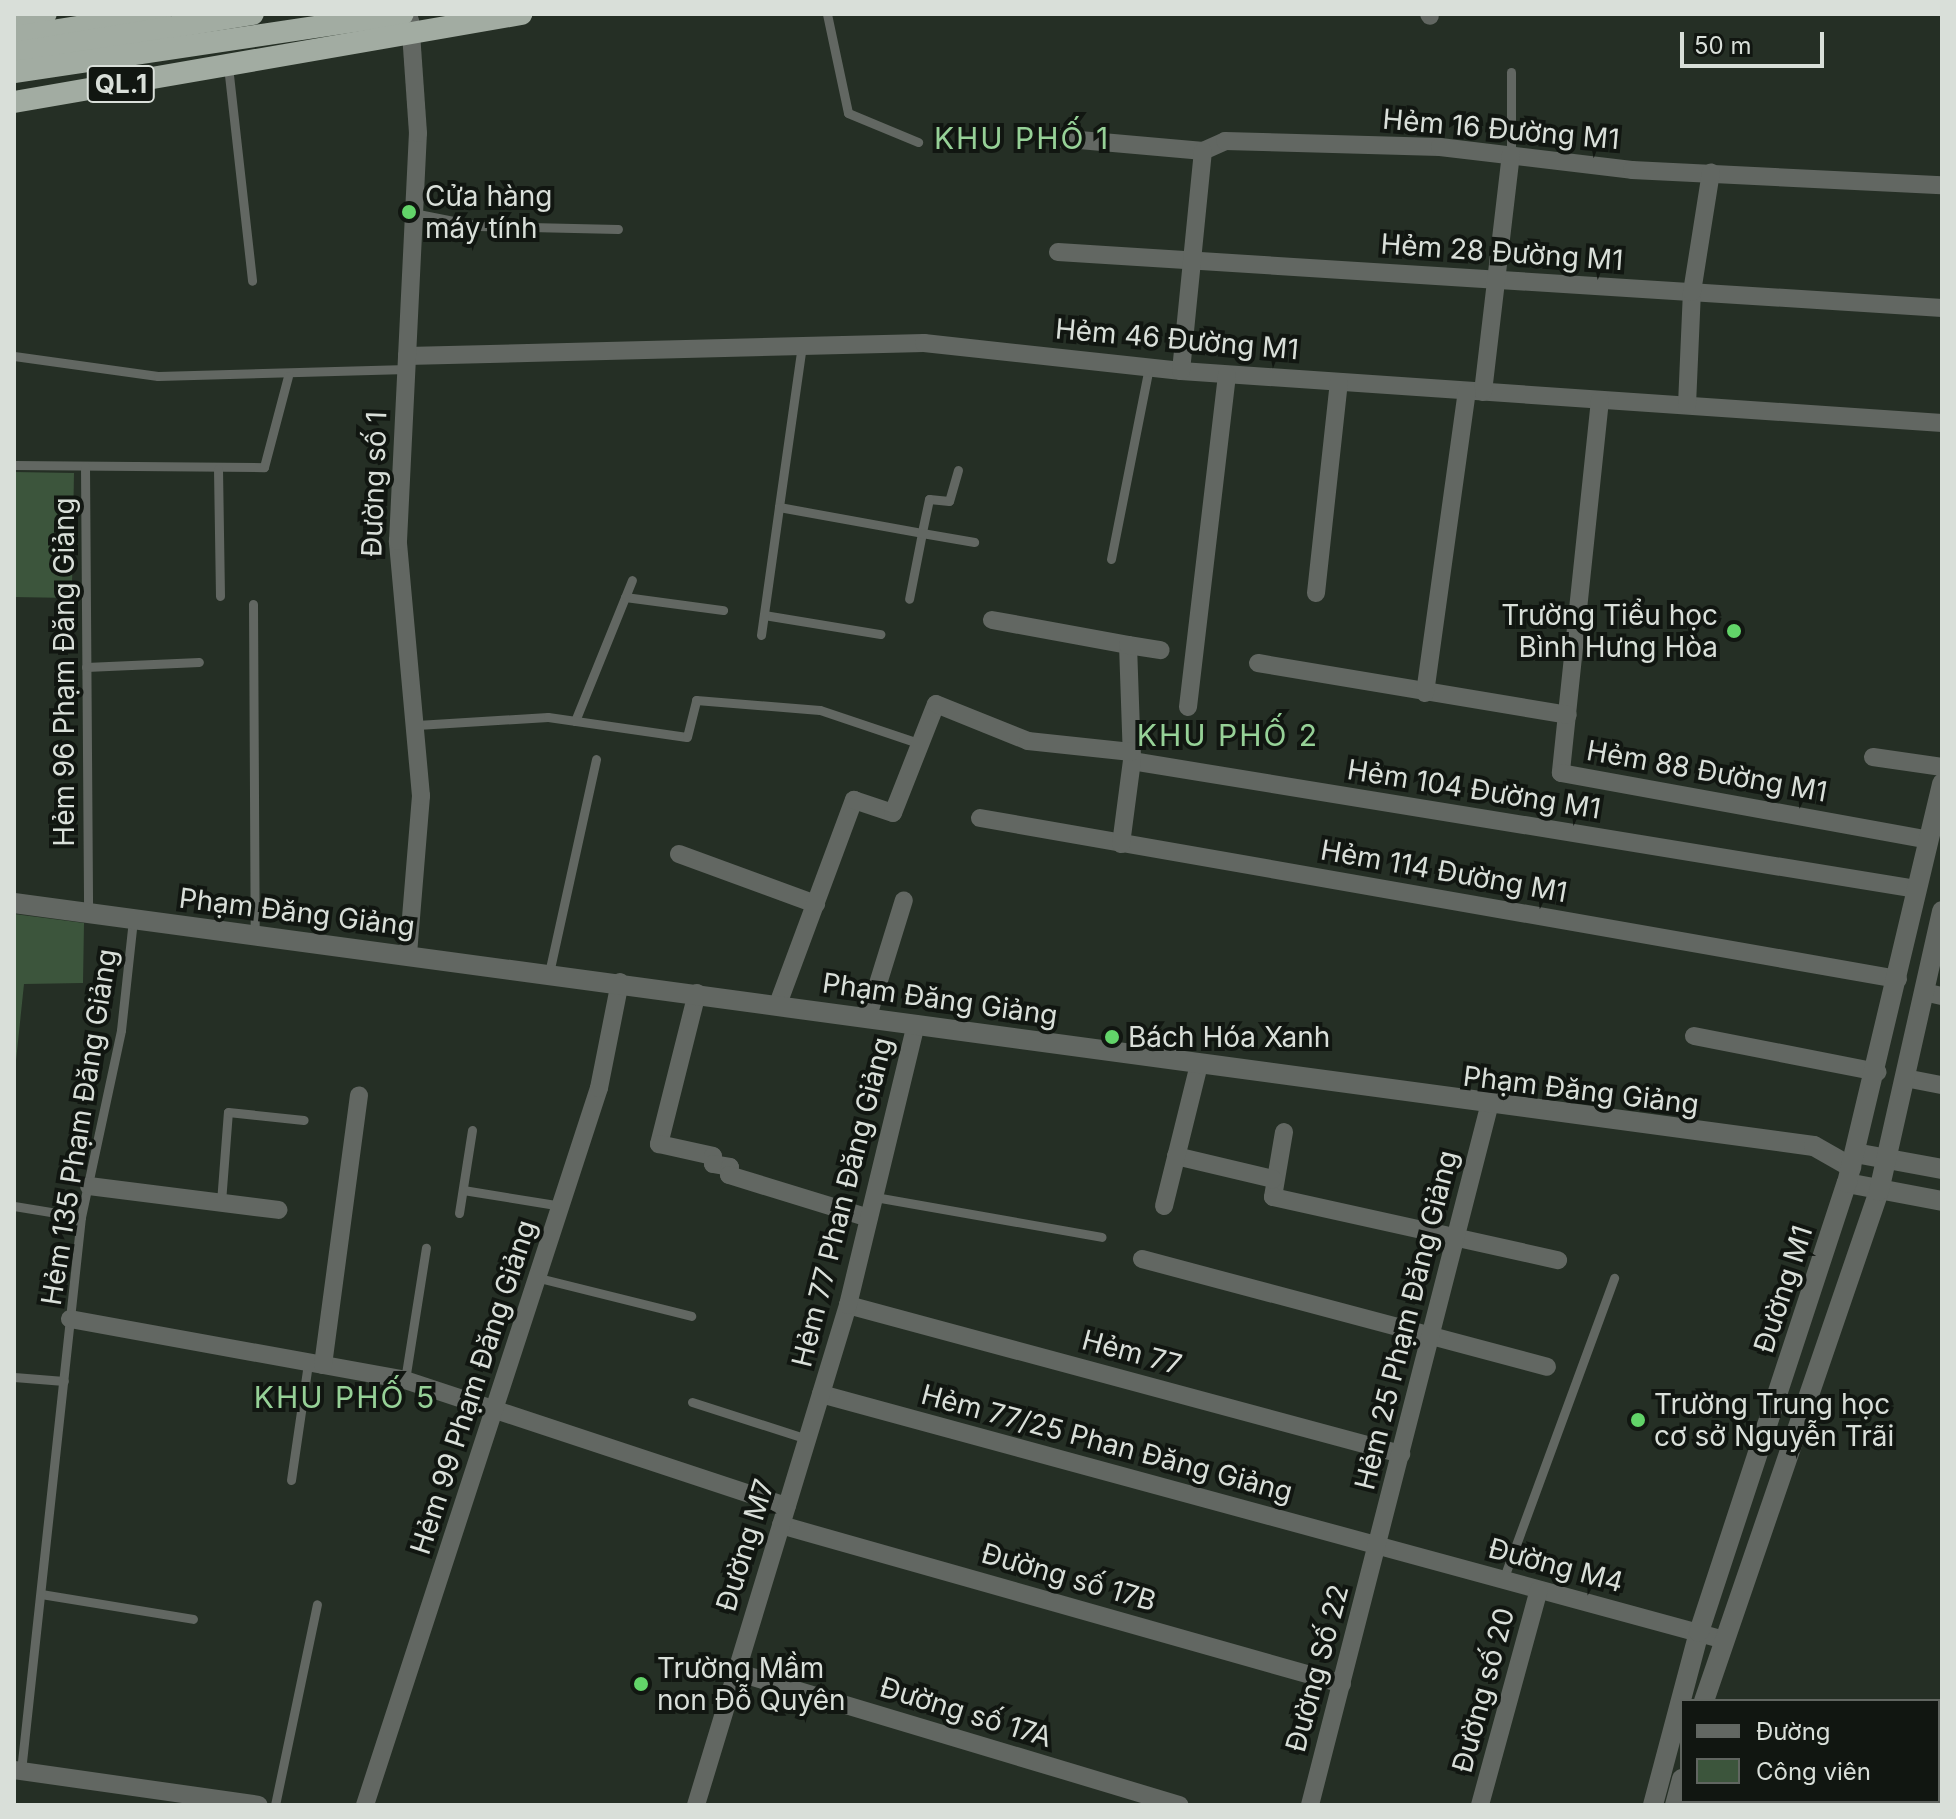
<!DOCTYPE html>
<meta charset="utf-8">
<style>
body{margin:0}
#map{position:relative;width:1956px;height:1819px;overflow:hidden;background:#252f25;font-family:Inter,sans-serif}
div>[style]{position:absolute}
[style*='--x']{left:calc(var(--x)*1px);top:calc(var(--y)*1px);width:calc(var(--w)*1px);rotate:calc(var(--a)*1deg)}
.green>*{inset:0;background:#3c553c;transform-origin:0 0}
.service>*{height:9px;margin:-4.5px;padding:0 4.5px;transform-origin:4.5px;border-radius:4.5px;background:#626762}
.minor>*{height:18px;margin:-9px;padding:0 9px;transform-origin:9px;border-radius:9px;background:#626762}
.tertiary>*{height:20px;margin:-10px;padding:0 10px;transform-origin:10px;border-radius:10px;background:#626762}
.trunk>*{height:22px;margin:-11px;padding:0 11px;transform-origin:11px;border-radius:11px;background:#a2aca2}
.dots>*{width:22px;height:22px;translate:-50% -50%;box-sizing:border-box;border:4px solid #111611;border-radius:50%}
span{translate:-50% -50%;white-space:nowrap;text-align:center;line-height:1.15;-webkit-text-stroke:8px #111611;paint-order:stroke}
.shield-label span{padding:2px 6px;background:#111611;border:2px solid;border-radius:6px;-webkit-text-stroke-width:0}
.shield-label{font-size:26px;color:#d9dfd9;font-weight:700}
.street-label{font-size:28px;color:#d9dfd9}
.poi-label{font-size:28px;color:#d9dfd9}
.left{translate:0 -50%;text-align:left}
.right{translate:-100% -50%;text-align:right}
.neighbourhood-label{font-size:30px;color:#96d197;letter-spacing:2px}
.frame{position:absolute;inset:0;border:16px solid #d9dfd9;pointer-events:none}
.legend{position:absolute;left:1680px;top:1699px;width:260px;height:104px;box-sizing:border-box;background:#111611;border:2px solid #616661;margin:0;padding:10px 14px;list-style:none;font-size:24px;color:#d9dfd9}
.legend li{display:flex;align-items:center;gap:16px;height:40px}
.legend b{width:40px;border:2px solid #616661}
.scale{position:absolute;left:1680px;top:32px;width:144px;height:36px;box-sizing:border-box;border:4px solid #d9dfd9;border-top:0;padding-left:10px;font-size:24px;line-height:28px;white-space:nowrap;color:#d9dfd9;-webkit-text-stroke:6px #111611;paint-order:stroke}
</style>
<div id="map">
<div class="green">
<i style="left:14px;top:472px;width:60px;height:125px;rotate:1deg"></i>
<i style="clip-path:polygon(14px 914px,84px 923px,83px 983px,24px 984px,14px 1080px)"></i>
</div>
<div class="service">
<i style="--x:827;--y:14;--w:101;--a:78"></i>
<i style="--x:848;--y:113;--w:76;--a:22.5"></i>
<i style="--x:228;--y:66;--w:216;--a:83.6"></i>
<i style="--x:1511;--y:72;--w:83;--a:90"></i>
<i style="--x:413;--y:213;--w:67;--a:11.1"></i>
<i style="--x:479;--y:226;--w:139;--a:1.2"></i>
<i style="--x:802;--y:345;--w:164;--a:98.1"></i>
<i style="--x:779;--y:507;--w:145;--a:10.3"></i>
<i style="--x:922;--y:533;--w:67;--a:101.1"></i>
<i style="--x:14;--y:356;--w:145;--a:7.9"></i>
<i style="--x:158;--y:376;--w:249;--a:-1.6"></i>
<i style="--x:14;--y:465;--w:250;--a:0.5"></i>
<i style="--x:264;--y:467;--w:94;--a:-75.2"></i>
<i style="--x:85;--y:466;--w:447;--a:89.6"></i>
<i style="--x:218;--y:469;--w:127;--a:89.1"></i>
<i style="--x:958;--y:470;--w:32;--a:106"></i>
<i style="--x:949;--y:501;--w:20;--a:-174"></i>
<i style="--x:929;--y:499;--w:35;--a:102"></i>
<i style="--x:922;--y:533;--w:53;--a:9.8"></i>
<i style="--x:1111;--y:559;--w:196;--a:-78.8"></i>
<i style="--x:625;--y:597;--w:99;--a:7.6"></i>
<i style="--x:253;--y:604;--w:330;--a:89.7"></i>
<i style="--x:764;--y:615;--w:118;--a:9.3"></i>
<i style="--x:761;--y:635;--w:129;--a:-82"></i>
<i style="--x:86;--y:667;--w:113;--a:-2.5"></i>
<i style="--x:575;--y:721;--w:152;--a:-68"></i>
<i style="--x:417;--y:725;--w:131;--a:-3.5"></i>
<i style="--x:548;--y:717;--w:140;--a:8.2"></i>
<i style="--x:687;--y:737;--w:38;--a:-76"></i>
<i style="--x:696;--y:700;--w:124;--a:4.6"></i>
<i style="--x:820;--y:710;--w:107;--a:18.6"></i>
<i style="--x:549;--y:973;--w:219;--a:-77.6"></i>
<i style="--x:463;--y:1190;--w:100;--a:9.2"></i>
<i style="--x:875;--y:1197;--w:230;--a:10"></i>
<i style="--x:221;--y:1202;--w:90;--a:-85.6"></i>
<i style="--x:228;--y:1112;--w:76;--a:6"></i>
<i style="--x:14;--y:1206;--w:68;--a:9.3"></i>
<i style="--x:459;--y:1213;--w:84;--a:-81.1"></i>
<i style="--x:539;--y:1278;--w:157;--a:14"></i>
<i style="--x:14;--y:1377;--w:50;--a:4.6"></i>
<i style="--x:405;--y:1380;--w:134;--a:-81"></i>
<i style="--x:692;--y:1402;--w:121;--a:17.8"></i>
<i style="--x:291;--y:1480;--w:118;--a:-81.7"></i>
<i style="--x:1503;--y:1580;--w:322;--a:-69.8"></i>
<i style="--x:41;--y:1594;--w:154;--a:9.3"></i>
<i style="--x:21;--y:1771;--w:557;--a:-83.82"></i>
<i style="--x:81;--y:1217;--w:191;--a:-77.9"></i>
<i style="--x:121;--y:1030;--w:112;--a:-83.8"></i>
<i style="--x:275;--y:1805;--w:205;--a:-78.2"></i>
</div>
<div class="minor">
<i style="--x:1429;--y:14;--w:2;--a:63"></i>
<i style="--x:1057;--y:138;--w:147;--a:5.1"></i>
<i style="--x:1203;--y:151;--w:24;--a:-24"></i>
<i style="--x:1225;--y:141;--w:215;--a:1.6"></i>
<i style="--x:1440;--y:147;--w:193;--a:6.8"></i>
<i style="--x:1632;--y:170;--w:310;--a:2.8"></i>
<i style="--x:1058;--y:252;--w:886;--a:3.62"></i>
<i style="--x:407;--y:356;--w:517;--a:-1.44"></i>
<i style="--x:924;--y:343;--w:259;--a:6.2"></i>
<i style="--x:1181;--y:371;--w:763;--a:3.91"></i>
<i style="--x:1181;--y:371;--w:221;--a:-84.3"></i>
<i style="--x:1483;--y:392;--w:239;--a:-83.3"></i>
<i style="--x:1600;--y:400;--w:375;--a:96"></i>
<i style="--x:1561;--y:773;--w:374;--a:10.3"></i>
<i style="--x:1687;--y:405;--w:113;--a:-87.5"></i>
<i style="--x:1692;--y:292;--w:121;--a:-81"></i>
<i style="--x:1316;--y:593;--w:212;--a:-83.8"></i>
<i style="--x:992;--y:620;--w:138;--a:10.4"></i>
<i style="--x:1128;--y:645;--w:116;--a:88"></i>
<i style="--x:1132;--y:761;--w:794;--a:9.27"></i>
<i style="--x:1128;--y:645;--w:33;--a:9"></i>
<i style="--x:1258;--y:663;--w:314;--a:9.5"></i>
<i style="--x:1425;--y:693;--w:305;--a:-82.1"></i>
<i style="--x:1188;--y:707;--w:334;--a:-83.3"></i>
<i style="--x:1873;--y:757;--w:70;--a:8.2"></i>
<i style="--x:980;--y:818;--w:932;--a:9.95"></i>
<i style="--x:1121;--y:844;--w:84;--a:-82.5"></i>
<i style="--x:679;--y:854;--w:146;--a:20.1"></i>
<i style="--x:408;--y:954;--w:159;--a:-85.3"></i>
<i style="--x:421;--y:796;--w:256;--a:-95.2"></i>
<i style="--x:398;--y:541;--w:408;--a:-87.2"></i>
<i style="--x:418;--y:133;--w:113;--a:-94"></i>
<i style="--x:1924;--y:992;--w:18;--a:13"></i>
<i style="--x:697;--y:993;--w:156;--a:104.1"></i>
<i style="--x:659;--y:1144;--w:55;--a:12.5"></i>
<i style="--x:713;--y:1156;--w:8;--a:90"></i>
<i style="--x:713;--y:1164;--w:17;--a:10"></i>
<i style="--x:730;--y:1167;--w:8;--a:97"></i>
<i style="--x:729;--y:1175;--w:146;--a:17.1"></i>
<i style="--x:778;--y:1004;--w:218;--a:-69.6"></i>
<i style="--x:854;--y:800;--w:41;--a:18.4"></i>
<i style="--x:893;--y:813;--w:117;--a:-68.5"></i>
<i style="--x:936;--y:704;--w:99;--a:21.9"></i>
<i style="--x:1028;--y:741;--w:104;--a:6.1"></i>
<i style="--x:868;--y:1016;--w:121;--a:-72.8"></i>
<i style="--x:1694;--y:1036;--w:187;--a:11.1"></i>
<i style="--x:1905;--y:1078;--w:38;--a:11"></i>
<i style="--x:1284;--y:1132;--w:66;--a:99.6"></i>
<i style="--x:1273;--y:1197;--w:292;--a:12.5"></i>
<i style="--x:1176;--y:1156;--w:100;--a:13.3"></i>
<i style="--x:89;--y:1186;--w:191;--a:7.2"></i>
<i style="--x:1164;--y:1206;--w:145;--a:-76.1"></i>
<i style="--x:1142;--y:1259;--w:419;--a:14.9"></i>
<i style="--x:848;--y:1305;--w:573;--a:15.08"></i>
<i style="--x:70;--y:1319;--w:341;--a:10.3"></i>
<i style="--x:405;--y:1380;--w:402;--a:18.3"></i>
<i style="--x:323;--y:1365;--w:272;--a:-82.4"></i>
<i style="--x:821;--y:1394;--w:933;--a:15.23"></i>
<i style="--x:781;--y:1525;--w:583;--a:15.82"></i>
<i style="--x:736;--y:1672;--w:463;--a:16.7"></i>
<i style="--x:14;--y:1770;--w:247;--a:8.1"></i>
<i style="--x:365;--y:1805;--w:754;--a:-71.93"></i>
<i style="--x:599;--y:1088;--w:108;--a:-78.8"></i>
<i style="--x:696;--y:1805;--w:523;--a:-73.09"></i>
<i style="--x:848;--y:1305;--w:289;--a:-76.4"></i>
<i style="--x:1310;--y:1805;--w:721;--a:-75.62"></i>
<i style="--x:1480;--y:1805;--w:223;--a:-74.7"></i>
</div>
<div class="tertiary">
<i style="--x:14;--y:903;--w:1816;--a:7.69"></i>
<i style="--x:1814;--y:1146;--w:43;--a:29.6"></i>
<i style="--x:1855;--y:1153;--w:88;--a:10.4"></i>
<i style="--x:1847;--y:1183;--w:97;--a:10.7"></i>
<i style="--x:1704;--y:1701;--w:539;--a:-71.06"></i>
<i style="--x:1879;--y:1191;--w:287;--a:-77.3"></i>
<i style="--x:1653;--y:1805;--w:179;--a:-75.1"></i>
<i style="--x:1699;--y:1632;--w:473;--a:-71.8"></i>
<i style="--x:1847;--y:1183;--w:411;--a:-76.6"></i>
<i style="--x:1675;--y:1805;--w:27;--a:-75"></i>
</div>
<div class="trunk">
<i style="--x:14;--y:19;--w:32;--a:-9"></i>
<i style="--x:14;--y:37;--w:148;--a:-9"></i>
<i style="--x:14;--y:53;--w:242;--a:-9.3"></i>
<i style="--x:14;--y:72;--w:393;--a:-8.5"></i>
<i style="--x:14;--y:102;--w:515;--a:-9.85"></i>
</div>
<div class="dots">
<i style="left:409px;top:212px;background:#62d469"></i>
<i style="left:1734px;top:631px;background:#62d469"></i>
<i style="left:1112px;top:1037px;background:#62d469"></i>
<i style="left:1638px;top:1420px;background:#62d469"></i>
<i style="left:641px;top:1684px;background:#62d469"></i>
</div>
<div class="shield-label">
<span style="left:121px;top:84px">QL.1</span>
</div>
<div class="street-label">
<span style="left:1501px;top:129px;rotate:5deg">Hẻm 16 Đường M1</span>
<span style="left:1502px;top:252px;rotate:4deg">Hẻm 28 Đường M1</span>
<span style="left:1177px;top:339px;rotate:5deg">Hẻm 46 Đường M1</span>
<span style="left:374px;top:484px;rotate:-88deg">Đường số 1</span>
<span style="left:64px;top:672px;rotate:-90deg">Hẻm 96 Phạm Đăng Giảng</span>
<span style="left:1707px;top:771px;rotate:10deg">Hẻm 88 Đường M1</span>
<span style="left:1474px;top:789px;rotate:9deg">Hẻm 104 Đường M1</span>
<span style="left:1444px;top:871px;rotate:10deg">Hẻm 114 Đường M1</span>
<span style="left:297px;top:912px;rotate:7deg">Phạm Đăng Giảng</span>
<span style="left:940px;top:999px;rotate:8deg">Phạm Đăng Giảng</span>
<span style="left:1581px;top:1090px;rotate:7deg">Phạm Đăng Giảng</span>
<span style="left:79px;top:1127px;rotate:-81deg">Hẻm 135 Phạm Đăng Giảng</span>
<span style="left:842px;top:1202px;rotate:-76deg">Hẻm 77 Phan Đăng Giảng</span>
<span style="left:1783px;top:1289px;rotate:-72deg">Đường M1</span>
<span style="left:1406px;top:1320px;rotate:-76deg">Hẻm 25 Phạm Đăng Giảng</span>
<span style="left:1132px;top:1352px;rotate:15deg">Hẻm 77</span>
<span style="left:473px;top:1387px;rotate:-72deg">Hẻm 99 Phạm Đăng Giảng</span>
<span style="left:1107px;top:1443px;rotate:15deg">Hẻm 77/25 Phan Đăng Giảng</span>
<span style="left:745px;top:1545px;rotate:-73deg">Đường M7</span>
<span style="left:1556px;top:1565px;rotate:15deg">Đường M4</span>
<span style="left:1069px;top:1577px;rotate:16deg">Đường số 17B</span>
<span style="left:1317px;top:1668px;rotate:-75deg">Đường Số 22</span>
<span style="left:1483px;top:1690px;rotate:-75deg">Đường số 20</span>
<span style="left:966px;top:1712px;rotate:17deg">Đường số 17A</span>
</div>
<div class="poi-label">
<span class="left" style="left:425px;top:212px">Cửa hàng<br>máy tính</span>
<span class="right" style="left:1718px;top:631px">Trường Tiểu học<br>Bình Hưng Hòa</span>
<span class="left" style="left:1128px;top:1037px">Bách Hóa Xanh</span>
<span class="left" style="left:1654px;top:1420px">Trường Trung học<br>cơ sở Nguyễn Trãi</span>
<span class="left" style="left:657px;top:1684px">Trường Mầm<br>non Đỗ Quyên</span>
</div>
<div class="neighbourhood-label">
<span style="left:1022px;top:138px">KHU PHỐ 1</span>
<span style="left:1228px;top:735px">KHU PHỐ 2</span>
<span style="left:345px;top:1397px">KHU PHỐ 5</span>
</div>
<div class="frame"></div>
<ul class="legend">
<li><b style="height:10px;background:#626762"></b>Đường</li>
<li><b style="height:22px;background:#3c553c"></b>Công viên</li>
</ul>
<div class="scale">50 m</div>
</div>
